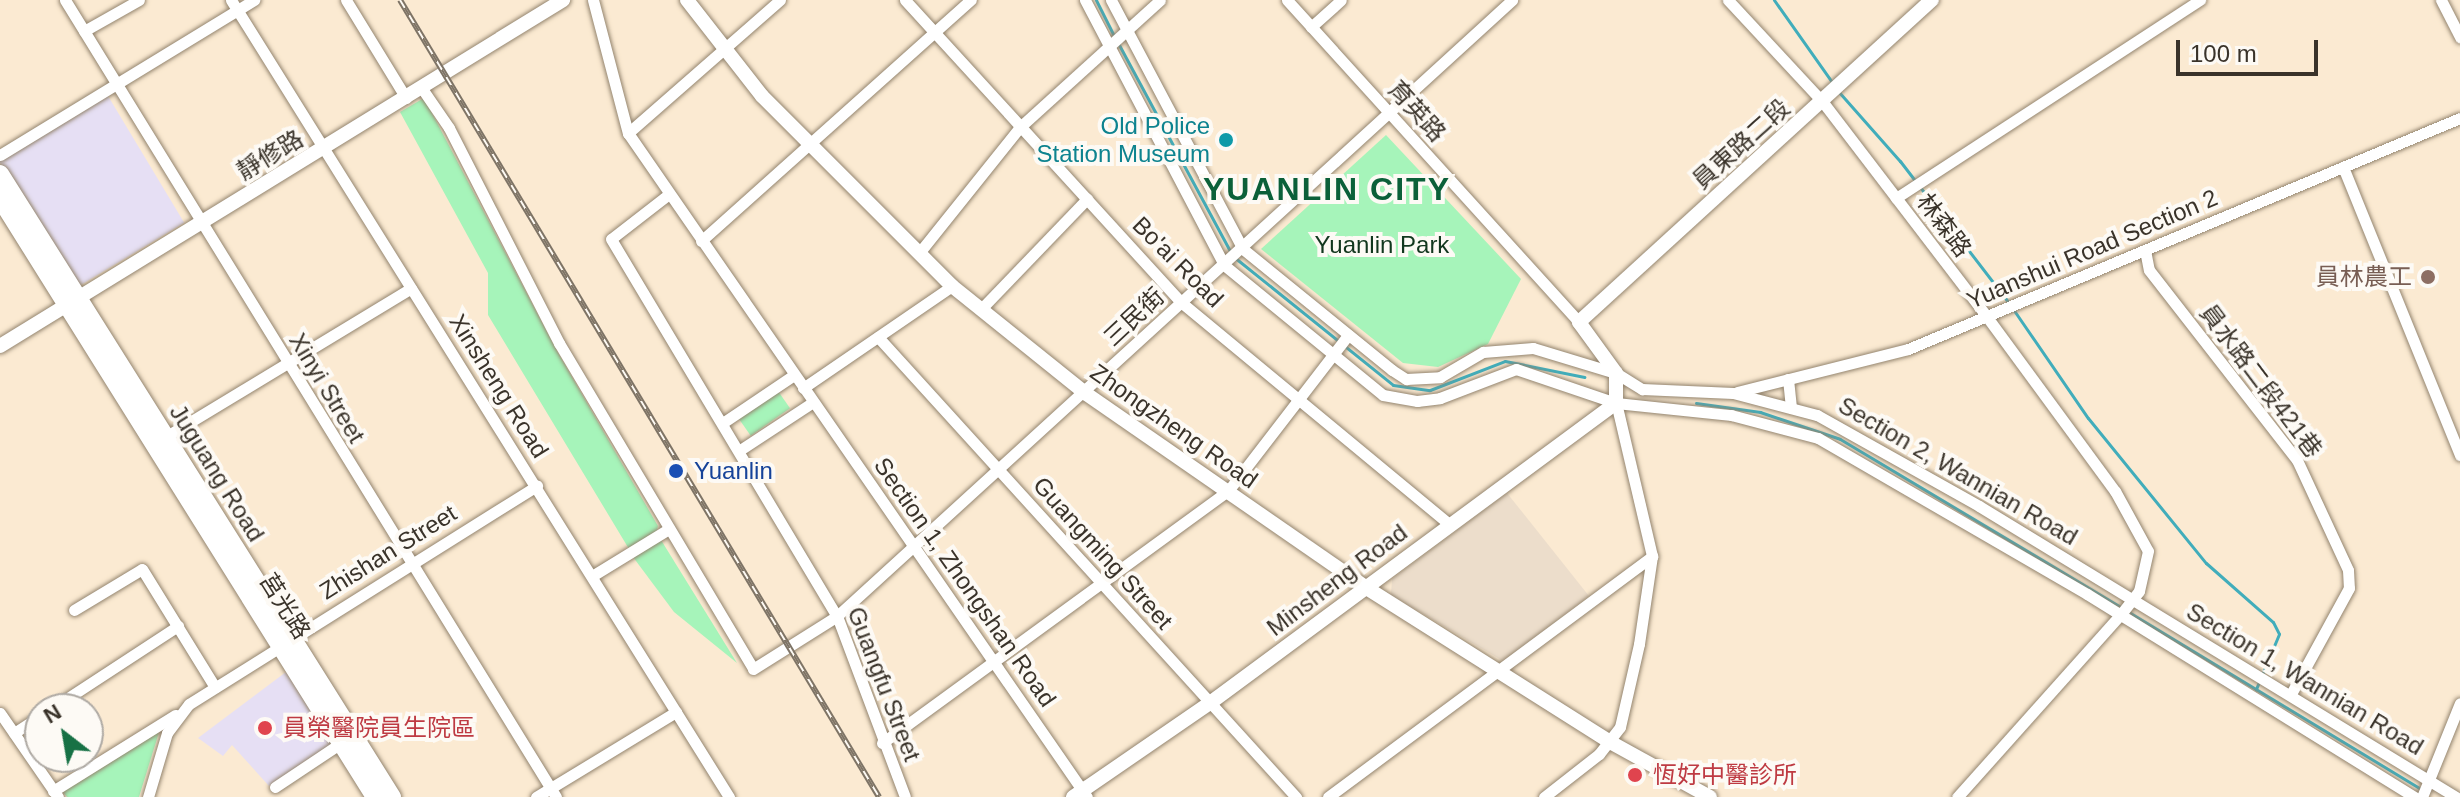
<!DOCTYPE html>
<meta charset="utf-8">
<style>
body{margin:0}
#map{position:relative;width:2460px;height:797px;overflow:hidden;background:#fbead2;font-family:Arial,"Noto Sans TC",sans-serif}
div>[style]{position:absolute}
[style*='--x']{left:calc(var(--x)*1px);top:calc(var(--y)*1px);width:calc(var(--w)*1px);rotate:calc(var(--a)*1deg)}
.commercial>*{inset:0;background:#ecddcb}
.medical>*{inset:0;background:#e6dff4;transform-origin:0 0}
.green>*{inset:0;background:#a6f4ba;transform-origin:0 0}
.stream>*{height:3px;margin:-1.5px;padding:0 1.5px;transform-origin:1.5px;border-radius:1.5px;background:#41adbb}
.roads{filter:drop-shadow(0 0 2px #93846e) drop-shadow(0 0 2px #93846e)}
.minor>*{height:11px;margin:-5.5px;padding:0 5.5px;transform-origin:5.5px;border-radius:5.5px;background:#fff}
.tertiary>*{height:14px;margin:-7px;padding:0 7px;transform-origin:7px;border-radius:7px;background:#fff}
.primary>*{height:18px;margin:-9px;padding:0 9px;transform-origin:9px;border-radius:9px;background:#fff}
.rail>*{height:6px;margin-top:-3px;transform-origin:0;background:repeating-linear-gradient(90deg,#fdfaf5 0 9px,#7e7466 0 18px);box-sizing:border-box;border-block:2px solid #7e7466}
.dots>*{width:22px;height:22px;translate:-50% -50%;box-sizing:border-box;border:4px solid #fdfaf5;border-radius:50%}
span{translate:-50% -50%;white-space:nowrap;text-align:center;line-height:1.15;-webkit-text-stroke:8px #fdfaf5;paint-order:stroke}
.street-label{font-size:24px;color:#3a332a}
.culture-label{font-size:24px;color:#0d838f}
.right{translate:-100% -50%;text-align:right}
.park-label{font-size:24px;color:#12371e}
.education-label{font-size:24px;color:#785e54}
.transit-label{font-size:24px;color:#164399}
.left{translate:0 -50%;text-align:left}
.health-label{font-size:24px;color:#be3a42}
.district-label{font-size:32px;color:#0b6039;font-weight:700;letter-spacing:2px}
.north{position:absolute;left:24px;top:693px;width:80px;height:80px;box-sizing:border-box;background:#fdfaf5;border:2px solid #afaaa4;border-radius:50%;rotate:329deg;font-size:22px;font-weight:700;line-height:32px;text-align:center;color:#3a332a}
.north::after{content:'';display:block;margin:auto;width:28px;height:36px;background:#177145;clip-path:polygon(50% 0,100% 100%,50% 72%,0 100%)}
.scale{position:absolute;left:2176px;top:40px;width:142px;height:36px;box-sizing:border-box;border:4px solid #3a332a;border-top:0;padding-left:10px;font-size:24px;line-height:28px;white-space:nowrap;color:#3a332a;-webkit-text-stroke:6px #fdfaf5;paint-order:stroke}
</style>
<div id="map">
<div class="commercial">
<i style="clip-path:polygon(1507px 493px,1589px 596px,1503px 661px,1391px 595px,1392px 579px)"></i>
</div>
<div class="medical">
<i style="left:108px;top:96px;width:148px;height:127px;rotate:59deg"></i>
<i style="clip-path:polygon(286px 672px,332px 745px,269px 786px,232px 745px,223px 756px,198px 738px)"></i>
</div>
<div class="green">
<i style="clip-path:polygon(424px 98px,557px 351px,658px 526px,656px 534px,629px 549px,488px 315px,488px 273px,400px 112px)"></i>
<i style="clip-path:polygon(1386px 135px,1521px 279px,1488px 344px,1438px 367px,1403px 363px,1261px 249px)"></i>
<i style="left:778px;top:391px;width:21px;height:48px;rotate:55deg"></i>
<i style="clip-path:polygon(661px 540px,737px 663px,674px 612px,633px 557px)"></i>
<i style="clip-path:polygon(160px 729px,139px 797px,67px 797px,62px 791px)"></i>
</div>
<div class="stream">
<i style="--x:1096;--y:0;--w:40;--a:63.4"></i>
<i style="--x:1774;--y:0;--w:104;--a:54.8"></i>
<i style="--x:1118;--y:43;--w:236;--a:61.7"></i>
<i style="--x:1838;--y:91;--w:94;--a:48.5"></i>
<i style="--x:1900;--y:161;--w:179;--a:52.5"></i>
<i style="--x:1234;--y:257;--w:204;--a:38.8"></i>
<i style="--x:1393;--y:385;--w:37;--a:8"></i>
<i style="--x:1430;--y:390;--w:80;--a:-21.1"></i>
<i style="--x:1505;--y:361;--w:81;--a:11.4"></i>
<i style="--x:2013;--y:309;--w:132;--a:55.5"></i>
<i style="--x:2088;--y:418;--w:187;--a:50.9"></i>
<i style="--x:2206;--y:563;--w:89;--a:41.4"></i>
<i style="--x:2273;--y:622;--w:13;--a:63"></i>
<i style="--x:2279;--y:634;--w:60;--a:112.7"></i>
<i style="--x:1696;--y:403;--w:65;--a:8"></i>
<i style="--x:1760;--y:412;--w:84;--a:18.6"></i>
<i style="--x:1840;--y:439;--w:327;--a:30.9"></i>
<i style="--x:2127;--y:611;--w:345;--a:31.2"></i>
</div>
<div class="roads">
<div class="minor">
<i style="--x:65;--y:0;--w:936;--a:58.36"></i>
<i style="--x:231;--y:0;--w:940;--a:58"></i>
<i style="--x:346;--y:0;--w:115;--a:58.5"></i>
<i style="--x:593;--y:0;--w:138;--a:75.3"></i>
<i style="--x:628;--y:133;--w:807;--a:55.35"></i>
<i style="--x:905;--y:0;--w:411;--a:47.6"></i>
<i style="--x:1182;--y:303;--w:347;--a:39.6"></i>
<i style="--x:1085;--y:0;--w:299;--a:62.3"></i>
<i style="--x:1224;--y:265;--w:205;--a:39.3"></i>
<i style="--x:1383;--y:395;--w:35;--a:10"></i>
<i style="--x:1417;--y:401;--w:23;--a:-7"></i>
<i style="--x:1440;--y:398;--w:81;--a:-20.9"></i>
<i style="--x:1516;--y:369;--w:106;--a:18.8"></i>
<i style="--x:1616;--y:403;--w:116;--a:6"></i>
<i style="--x:1731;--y:415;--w:90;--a:14.8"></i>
<i style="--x:1818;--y:438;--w:311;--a:30.1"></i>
<i style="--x:2087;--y:594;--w:386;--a:31.8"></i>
<i style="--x:1111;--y:0;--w:282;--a:62.1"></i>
<i style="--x:1243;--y:249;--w:192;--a:39.1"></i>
<i style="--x:1392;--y:370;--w:17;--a:33"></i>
<i style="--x:1406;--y:379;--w:34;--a:-3"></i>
<i style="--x:1440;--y:377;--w:50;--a:-30.2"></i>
<i style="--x:1483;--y:352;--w:50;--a:-4.6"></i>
<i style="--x:1533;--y:348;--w:87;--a:16.8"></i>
<i style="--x:1616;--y:373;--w:31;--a:32"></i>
<i style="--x:1642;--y:389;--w:91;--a:2.5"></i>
<i style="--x:1733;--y:393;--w:87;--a:14.7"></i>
<i style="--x:1817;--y:415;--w:186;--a:29.3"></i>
<i style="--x:1979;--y:506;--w:559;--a:31.39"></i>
<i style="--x:1287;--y:0;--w:435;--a:47.8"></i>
<i style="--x:1728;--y:0;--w:138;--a:47.1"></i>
<i style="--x:1822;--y:101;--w:272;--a:52.6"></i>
<i style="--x:1987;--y:317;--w:216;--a:53.7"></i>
<i style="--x:2115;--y:491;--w:68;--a:61.2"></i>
<i style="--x:2148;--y:551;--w:41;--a:102.7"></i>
<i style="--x:2139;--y:591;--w:31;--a:128"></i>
<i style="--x:2120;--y:615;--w:244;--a:131.8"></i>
<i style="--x:2441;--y:0;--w:42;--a:62.8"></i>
<i style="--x:1311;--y:27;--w:40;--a:-42"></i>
<i style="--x:84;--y:31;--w:63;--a:-29.4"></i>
<i style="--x:423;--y:90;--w:46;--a:55.6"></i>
<i style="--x:449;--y:128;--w:242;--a:62.9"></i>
<i style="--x:559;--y:343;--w:379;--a:59.2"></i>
<i style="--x:753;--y:669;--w:99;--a:-32.2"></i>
<i style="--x:837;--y:616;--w:914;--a:-42.38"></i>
<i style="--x:628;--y:133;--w:202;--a:-41.2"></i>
<i style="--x:0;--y:155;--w:298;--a:-31.4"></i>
<i style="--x:2343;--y:167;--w:311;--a:67.9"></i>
<i style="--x:669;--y:194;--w:73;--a:142.2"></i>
<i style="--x:611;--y:239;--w:440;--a:59.1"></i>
<i style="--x:837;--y:616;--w:193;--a:69.4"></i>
<i style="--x:1896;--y:198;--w:363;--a:-33.1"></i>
<i style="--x:701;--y:241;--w:362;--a:-41.8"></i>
<i style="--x:2145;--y:250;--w:20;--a:79"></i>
<i style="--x:2149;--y:270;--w:241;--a:52.1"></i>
<i style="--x:2297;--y:460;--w:121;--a:65.1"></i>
<i style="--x:2348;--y:570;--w:18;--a:87"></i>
<i style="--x:2349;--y:588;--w:121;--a:118.7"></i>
<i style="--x:919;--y:253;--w:160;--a:-51.3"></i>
<i style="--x:1019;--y:128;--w:190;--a:-42.2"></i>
<i style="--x:981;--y:309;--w:153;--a:-46.1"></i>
<i style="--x:878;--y:337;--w:622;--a:47.74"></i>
<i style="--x:1788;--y:379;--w:29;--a:84"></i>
<i style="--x:803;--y:388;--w:181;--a:-34.4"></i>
<i style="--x:1737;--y:392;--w:176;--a:-14.1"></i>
<i style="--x:1908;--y:349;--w:598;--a:-22.71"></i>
<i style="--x:724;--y:422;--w:84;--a:-33.9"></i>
<i style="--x:162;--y:439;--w:291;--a:-31.2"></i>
<i style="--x:740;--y:450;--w:87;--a:-33.3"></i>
<i style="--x:592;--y:576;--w:88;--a:-31.5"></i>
<i style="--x:74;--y:610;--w:79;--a:-31.1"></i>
<i style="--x:142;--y:569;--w:139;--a:58.3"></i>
<i style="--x:51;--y:709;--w:152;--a:-33.2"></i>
<i style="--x:0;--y:713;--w:102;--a:55.4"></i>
<i style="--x:14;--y:733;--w:31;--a:-33"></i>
<i style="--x:882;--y:743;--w:428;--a:-36.1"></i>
<i style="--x:1228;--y:491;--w:197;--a:-52.4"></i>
<i style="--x:275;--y:787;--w:83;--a:-33.7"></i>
<i style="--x:53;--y:791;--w:144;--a:-31.9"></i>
<i style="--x:148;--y:797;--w:67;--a:-73.5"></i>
<i style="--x:167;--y:733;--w:36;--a:-53"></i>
<i style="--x:189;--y:704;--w:411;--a:-32.1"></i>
<i style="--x:536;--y:797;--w:164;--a:-31.3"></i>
<i style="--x:1328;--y:797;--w:404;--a:-36.6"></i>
<i style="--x:1544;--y:797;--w:70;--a:-38"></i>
<i style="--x:1599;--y:754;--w:34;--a:-52"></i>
<i style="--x:1620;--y:727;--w:85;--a:-77.1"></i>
<i style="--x:1639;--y:644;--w:89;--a:-81.6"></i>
<i style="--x:1652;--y:556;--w:157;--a:-103.2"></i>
<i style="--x:2422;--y:797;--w:101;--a:-68"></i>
</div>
<div class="tertiary">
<i style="--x:687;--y:0;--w:122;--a:52"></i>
<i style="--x:762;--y:96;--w:269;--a:45"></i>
<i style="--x:952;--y:286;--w:171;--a:38.8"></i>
<i style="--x:1085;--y:393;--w:341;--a:34.7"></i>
<i style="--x:1365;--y:587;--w:290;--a:32.3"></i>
<i style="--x:1610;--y:742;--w:114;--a:28.8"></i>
<i style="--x:0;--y:346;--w:661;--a:-31.57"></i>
<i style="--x:1073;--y:797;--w:166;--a:-34.5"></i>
<i style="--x:1210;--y:703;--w:505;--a:-36.46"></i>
<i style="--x:1616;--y:403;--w:30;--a:-90"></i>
<i style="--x:1616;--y:373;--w:63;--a:-126"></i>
<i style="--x:1579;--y:322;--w:478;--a:-42.4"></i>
</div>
<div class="primary">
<i style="--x:0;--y:174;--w:736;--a:57.82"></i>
<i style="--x:0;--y:198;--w:707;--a:57.95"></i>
</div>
</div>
<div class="rail">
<i style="--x:400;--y:0;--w:930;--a:58.99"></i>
</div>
<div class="dots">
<i style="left:1226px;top:140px;background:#0f9aa8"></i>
<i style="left:2428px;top:277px;background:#8d6e63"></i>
<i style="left:676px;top:471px;background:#1a4fb4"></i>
<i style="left:265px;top:728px;background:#e0444e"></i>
<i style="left:1635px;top:775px;background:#e0444e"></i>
</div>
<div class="street-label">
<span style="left:1417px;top:111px;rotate:48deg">育英路</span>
<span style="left:1741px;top:144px;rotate:-42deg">員東路二段</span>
<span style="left:270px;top:155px;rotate:-31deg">靜修路</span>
<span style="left:1944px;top:225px;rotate:53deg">林森路</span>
<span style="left:2092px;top:249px;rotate:-23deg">Yuanshui Road Section 2</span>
<span style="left:1178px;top:262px;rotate:45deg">Bo'ai Road</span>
<span style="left:1134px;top:317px;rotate:-43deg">三民街</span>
<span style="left:2261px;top:381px;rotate:53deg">員水路二段421巷</span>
<span style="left:499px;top:386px;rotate:58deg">Xinsheng Road</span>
<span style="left:327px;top:388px;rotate:59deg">Xinyi Street</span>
<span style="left:1174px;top:426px;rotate:35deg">Zhongzheng Road</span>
<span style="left:1958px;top:471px;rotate:30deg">Section 2, Wannian Road</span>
<span style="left:217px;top:473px;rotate:58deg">Juguang Road</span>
<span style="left:388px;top:552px;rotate:-32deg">Zhishan Street</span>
<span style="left:1103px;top:553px;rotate:48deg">Guangming Street</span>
<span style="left:1337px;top:580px;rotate:-37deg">Minsheng Road</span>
<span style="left:965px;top:582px;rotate:55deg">Section 1, Zhongshan Road</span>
<span style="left:285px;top:606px;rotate:58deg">莒光路</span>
<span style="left:2305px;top:679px;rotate:31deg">Section 1, Wannian Road</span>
<span style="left:884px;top:684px;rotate:69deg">Guangfu Street</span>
</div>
<div class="culture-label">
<span class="right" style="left:1210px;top:140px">Old Police<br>Station Museum</span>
</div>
<div class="park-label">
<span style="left:1382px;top:245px">Yuanlin Park</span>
</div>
<div class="education-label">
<span class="right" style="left:2412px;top:277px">員林農工</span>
</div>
<div class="transit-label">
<span class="left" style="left:694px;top:471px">Yuanlin</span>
</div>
<div class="health-label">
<span class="left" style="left:283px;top:728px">員榮醫院員生院區</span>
<span class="left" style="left:1653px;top:775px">恆好中醫診所</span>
</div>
<div class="district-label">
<span style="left:1327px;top:189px">YUANLIN CITY</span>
</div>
<div class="north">N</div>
<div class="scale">100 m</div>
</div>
